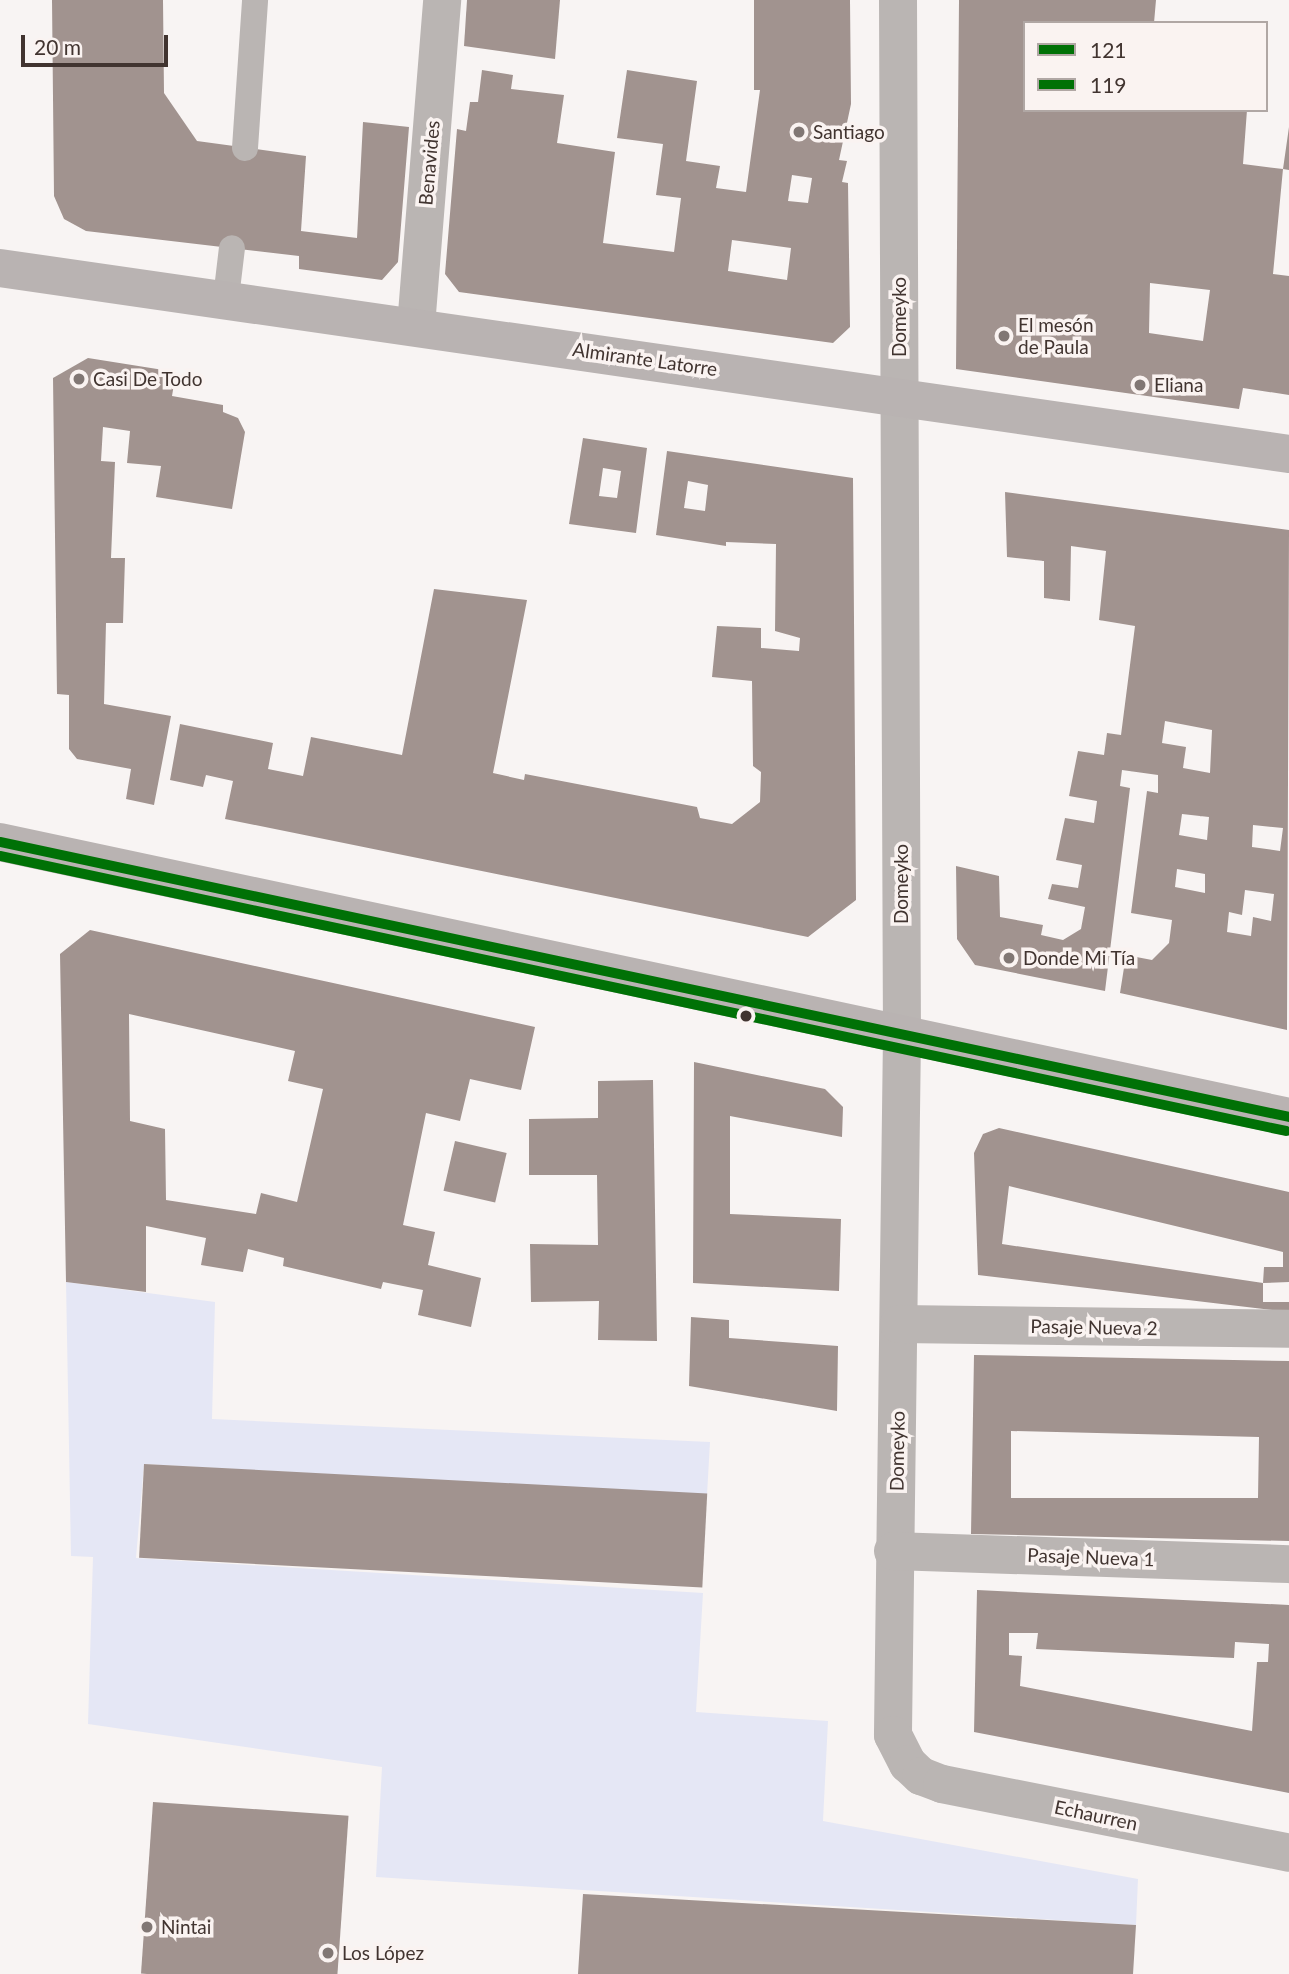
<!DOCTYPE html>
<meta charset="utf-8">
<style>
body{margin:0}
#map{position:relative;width:1289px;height:1974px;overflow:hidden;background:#f8f4f3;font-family:Lato,sans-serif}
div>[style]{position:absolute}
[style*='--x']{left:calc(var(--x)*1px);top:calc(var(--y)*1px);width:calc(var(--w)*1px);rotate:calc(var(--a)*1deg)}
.green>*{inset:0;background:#e5e7f5}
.building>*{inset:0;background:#a1938f;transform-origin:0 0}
.service>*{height:26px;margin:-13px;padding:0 13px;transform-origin:13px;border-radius:13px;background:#bab5b3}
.minor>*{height:38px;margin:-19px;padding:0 19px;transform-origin:19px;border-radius:19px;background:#bab5b3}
.secondary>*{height:38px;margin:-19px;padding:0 19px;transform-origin:19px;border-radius:19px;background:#b9b3b2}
.bus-1>*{height:10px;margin:-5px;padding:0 5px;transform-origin:5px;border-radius:5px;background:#007106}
.bus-2>*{height:10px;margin:-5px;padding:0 5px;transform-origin:5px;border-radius:5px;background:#007106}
.dots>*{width:19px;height:19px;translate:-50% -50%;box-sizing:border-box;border:4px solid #faf3f1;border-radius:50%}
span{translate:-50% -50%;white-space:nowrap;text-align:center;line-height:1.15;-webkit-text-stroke:7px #faf3f1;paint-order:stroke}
.poi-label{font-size:19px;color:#413430}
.left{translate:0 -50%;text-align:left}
.street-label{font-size:19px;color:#413430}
.legend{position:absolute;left:1023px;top:21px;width:245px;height:91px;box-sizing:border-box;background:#faf3f1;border:2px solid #b0a7a4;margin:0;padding:9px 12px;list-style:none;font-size:21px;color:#413430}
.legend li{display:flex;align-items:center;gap:14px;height:35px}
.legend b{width:35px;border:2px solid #b0a7a4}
.scale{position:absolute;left:21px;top:35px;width:147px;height:32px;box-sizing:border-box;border:4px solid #413430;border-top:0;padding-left:9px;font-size:21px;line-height:24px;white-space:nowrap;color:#413430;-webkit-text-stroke:5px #faf3f1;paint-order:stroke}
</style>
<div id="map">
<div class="green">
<i style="clip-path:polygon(66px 1282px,215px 1302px,212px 1419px,710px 1442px,707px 1495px,144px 1464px,136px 1558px,703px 1593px,696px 1712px,828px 1721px,823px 1821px,1138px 1879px,1136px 1925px,376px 1877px,382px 1767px,88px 1724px,93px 1557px,71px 1556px)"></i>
</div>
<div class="building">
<i style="clip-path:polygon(52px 0,163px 0,164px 93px,197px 141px,306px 156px,301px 231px,357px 238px,363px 122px,409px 127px,398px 262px,382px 280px,299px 269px,299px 256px,86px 231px,64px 219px,54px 196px)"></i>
<i style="clip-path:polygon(467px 0,560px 0,555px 59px,464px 46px)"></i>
<i style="clip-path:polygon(evenodd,754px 0,850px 0,851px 104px,839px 160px,847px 161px,842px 182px,848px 183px,850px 327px,833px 343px,459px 292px,445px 274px,457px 129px,466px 131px,470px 102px,478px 102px,482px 70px,513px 75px,511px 89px,564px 95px,557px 143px,615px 152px,603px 243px,674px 252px,681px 198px,656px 195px,663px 144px,617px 138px,627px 70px,697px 81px,686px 161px,720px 166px,716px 188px,746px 192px,760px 90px,754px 90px,754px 0,792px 175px,812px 178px,808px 203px,788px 201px,792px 175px,754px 0,732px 240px,791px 248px,787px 280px,728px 271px,732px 240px)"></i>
<i style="clip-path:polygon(evenodd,959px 0,1156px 0,1154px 23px,1025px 23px,1025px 110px,1247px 110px,1243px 164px,1283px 169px,1289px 127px,1289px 170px,1283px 169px,1273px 274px,1289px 276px,1289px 395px,1243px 388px,1239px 409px,956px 369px,959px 0,1150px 283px,1210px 290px,1203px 341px,1149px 333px,1150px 283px)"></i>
<i style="clip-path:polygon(88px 358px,176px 372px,172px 396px,223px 405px,223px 412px,238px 418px,245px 432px,232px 509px,156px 497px,161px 466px,127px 463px,130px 431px,103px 427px,101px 461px,115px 462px,111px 558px,125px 558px,123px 623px,106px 623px,104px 704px,171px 716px,154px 805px,126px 799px,131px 769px,77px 759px,69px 749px,69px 695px,57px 694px,53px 378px)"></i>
<i style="clip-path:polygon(evenodd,583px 438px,647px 448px,636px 533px,569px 524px,583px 438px,603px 468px,621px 471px,617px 498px,599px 496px,603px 468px)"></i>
<i style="clip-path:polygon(evenodd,667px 451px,853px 478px,856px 900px,808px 937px,225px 819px,233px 781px,206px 775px,203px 787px,170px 780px,180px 724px,273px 743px,268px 769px,303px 776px,311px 737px,402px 755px,434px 589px,527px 600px,493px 773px,524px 780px,525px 774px,697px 807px,700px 818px,732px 824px,760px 802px,761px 772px,753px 766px,752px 681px,712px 677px,717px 626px,761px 628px,761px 648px,799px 651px,800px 638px,775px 631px,776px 544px,726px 542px,726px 546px,656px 535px,667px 451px,688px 481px,708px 485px,705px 511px,684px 508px,688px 481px)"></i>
<i style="clip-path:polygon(evenodd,1005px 492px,1289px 530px,1287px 1030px,1120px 993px,1126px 955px,1152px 960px,1169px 943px,1172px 920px,1131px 913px,1147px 791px,1158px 793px,1158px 775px,1122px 770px,1120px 786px,1130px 788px,1105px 991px,975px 965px,957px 939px,956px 866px,999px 876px,1000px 917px,1043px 925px,1041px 935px,1063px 940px,1081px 929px,1085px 907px,1048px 899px,1052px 884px,1078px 888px,1082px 865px,1056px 860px,1065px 818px,1094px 823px,1097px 801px,1069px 796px,1078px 751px,1104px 755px,1107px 733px,1121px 735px,1135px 626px,1099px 620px,1106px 551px,1071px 546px,1070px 601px,1044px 598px,1044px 561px,1007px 557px,1005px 492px,1165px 721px,1212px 730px,1210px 773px,1183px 768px,1186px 747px,1162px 743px,1165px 721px,1005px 492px,1182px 814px,1209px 817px,1207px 840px,1179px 835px,1182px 814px,1005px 492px,1253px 825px,1283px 828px,1280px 851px,1252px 847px,1253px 825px,1005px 492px,1177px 869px,1205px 874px,1205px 893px,1175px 887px,1177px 869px,1005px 492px,1245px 890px,1274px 894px,1271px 921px,1253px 917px,1251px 936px,1227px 932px,1229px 912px,1242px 915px,1245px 890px)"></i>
<i style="clip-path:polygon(evenodd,90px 930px,535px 1027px,521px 1090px,470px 1079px,460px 1121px,426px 1113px,403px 1225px,435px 1232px,428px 1265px,481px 1278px,471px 1327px,418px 1315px,423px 1290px,383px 1282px,381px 1289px,283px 1266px,284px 1258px,248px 1249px,243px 1272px,201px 1265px,206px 1238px,146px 1226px,146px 1292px,66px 1282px,60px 954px,90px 930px,129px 1014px,295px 1051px,288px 1081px,323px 1089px,297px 1202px,261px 1193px,256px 1214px,166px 1200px,165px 1129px,130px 1121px,129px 1014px)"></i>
<i style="clip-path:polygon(694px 1062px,825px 1089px,843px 1107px,842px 1137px,730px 1116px,730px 1214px,841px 1219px,839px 1291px,693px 1283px)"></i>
<i style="clip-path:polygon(653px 1080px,657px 1341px,598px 1340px,599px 1301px,531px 1302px,530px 1244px,598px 1245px,597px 1175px,529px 1175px,529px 1119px,598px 1118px,598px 1081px)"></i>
<i style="clip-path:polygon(999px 1128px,1289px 1192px,1289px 1282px,1263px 1283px,1264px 1267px,1283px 1267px,1283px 1252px,1009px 1186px,1002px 1244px,1263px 1283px,1263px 1302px,1289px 1302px,1289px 1312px,978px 1275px,974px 1153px,983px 1134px)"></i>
<i style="left:455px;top:1141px;width:53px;height:51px;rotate:13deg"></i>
<i style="clip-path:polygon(691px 1317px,729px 1320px,729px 1338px,838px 1346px,837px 1411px,689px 1386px)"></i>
<i style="clip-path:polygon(evenodd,974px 1355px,1289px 1361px,1289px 1541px,971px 1534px,974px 1355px,1011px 1431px,1259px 1437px,1258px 1498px,1011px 1498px,1011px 1431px)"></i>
<i style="left:144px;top:1464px;width:564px;height:94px;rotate:3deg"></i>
<i style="clip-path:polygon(evenodd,977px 1590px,1289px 1605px,1289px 1793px,974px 1732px,977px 1590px,1009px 1633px,1038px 1633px,1036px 1649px,1234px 1658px,1235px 1642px,1269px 1644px,1268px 1662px,1257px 1662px,1252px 1731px,1020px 1686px,1022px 1656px,1009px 1655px,1009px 1633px)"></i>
<i style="left:153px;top:1802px;width:196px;height:172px;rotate:4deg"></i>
<i style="clip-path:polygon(583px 1894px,1136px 1925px,1133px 1974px,578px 1974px)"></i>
</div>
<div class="service">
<i style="--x:245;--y:148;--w:148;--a:-86.1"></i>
<i style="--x:226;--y:298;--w:50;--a:-83.2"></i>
</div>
<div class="minor">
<i style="--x:898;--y:0;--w:1035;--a:89.78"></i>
<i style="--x:902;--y:1035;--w:700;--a:90.74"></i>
<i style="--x:893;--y:1735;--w:33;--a:63"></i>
<i style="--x:908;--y:1764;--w:18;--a:43"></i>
<i style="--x:921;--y:1776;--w:22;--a:21"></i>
<i style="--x:942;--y:1784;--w:354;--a:11.2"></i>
<i style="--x:416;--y:326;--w:327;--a:-85.4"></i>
<i style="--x:899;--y:1324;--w:390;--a:0.7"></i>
<i style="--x:893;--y:1551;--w:396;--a:1.9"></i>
</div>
<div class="secondary">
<i style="--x:0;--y:268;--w:1302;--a:8.21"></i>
<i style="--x:0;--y:842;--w:1318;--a:12.04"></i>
</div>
<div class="bus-1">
<i style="--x:0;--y:842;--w:1318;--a:12.04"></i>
</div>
<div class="bus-2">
<i style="--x:0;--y:856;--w:1315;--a:12.07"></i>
</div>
<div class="dots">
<i style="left:799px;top:132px;background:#817774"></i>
<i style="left:1004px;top:336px;background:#817774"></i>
<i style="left:79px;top:379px;background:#817774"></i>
<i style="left:1140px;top:385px;background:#817774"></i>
<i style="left:1009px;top:958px;background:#817774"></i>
<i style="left:746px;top:1016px;background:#413430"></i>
<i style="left:147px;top:1927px;background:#817774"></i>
<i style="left:328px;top:1953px;background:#817774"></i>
</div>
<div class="poi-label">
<span class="left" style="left:813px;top:132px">Santiago</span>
<span class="left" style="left:1018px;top:336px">El mesón<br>de Paula</span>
<span class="left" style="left:93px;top:379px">Casi De Todo</span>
<span class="left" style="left:1154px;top:385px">Eliana</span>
<span class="left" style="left:1023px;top:958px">Donde Mi Tía</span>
<span class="left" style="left:161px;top:1927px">Nintai</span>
<span class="left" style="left:342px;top:1953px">Los López</span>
</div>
<div class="street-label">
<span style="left:429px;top:163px;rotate:-85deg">Benavides</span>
<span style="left:899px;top:317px;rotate:-90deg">Domeyko</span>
<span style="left:645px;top:359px;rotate:8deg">Almirante Latorre</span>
<span style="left:901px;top:884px;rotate:-90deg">Domeyko</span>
<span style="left:1094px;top:1327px;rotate:1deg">Pasaje Nueva 2</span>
<span style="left:897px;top:1451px;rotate:-89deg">Domeyko</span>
<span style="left:1091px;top:1557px;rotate:2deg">Pasaje Nueva 1</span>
<span style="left:1096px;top:1815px;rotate:12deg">Echaurren</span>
</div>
<ul class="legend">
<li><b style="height:9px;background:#007106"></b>121</li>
<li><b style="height:9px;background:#007106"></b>119</li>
</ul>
<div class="scale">20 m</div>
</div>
